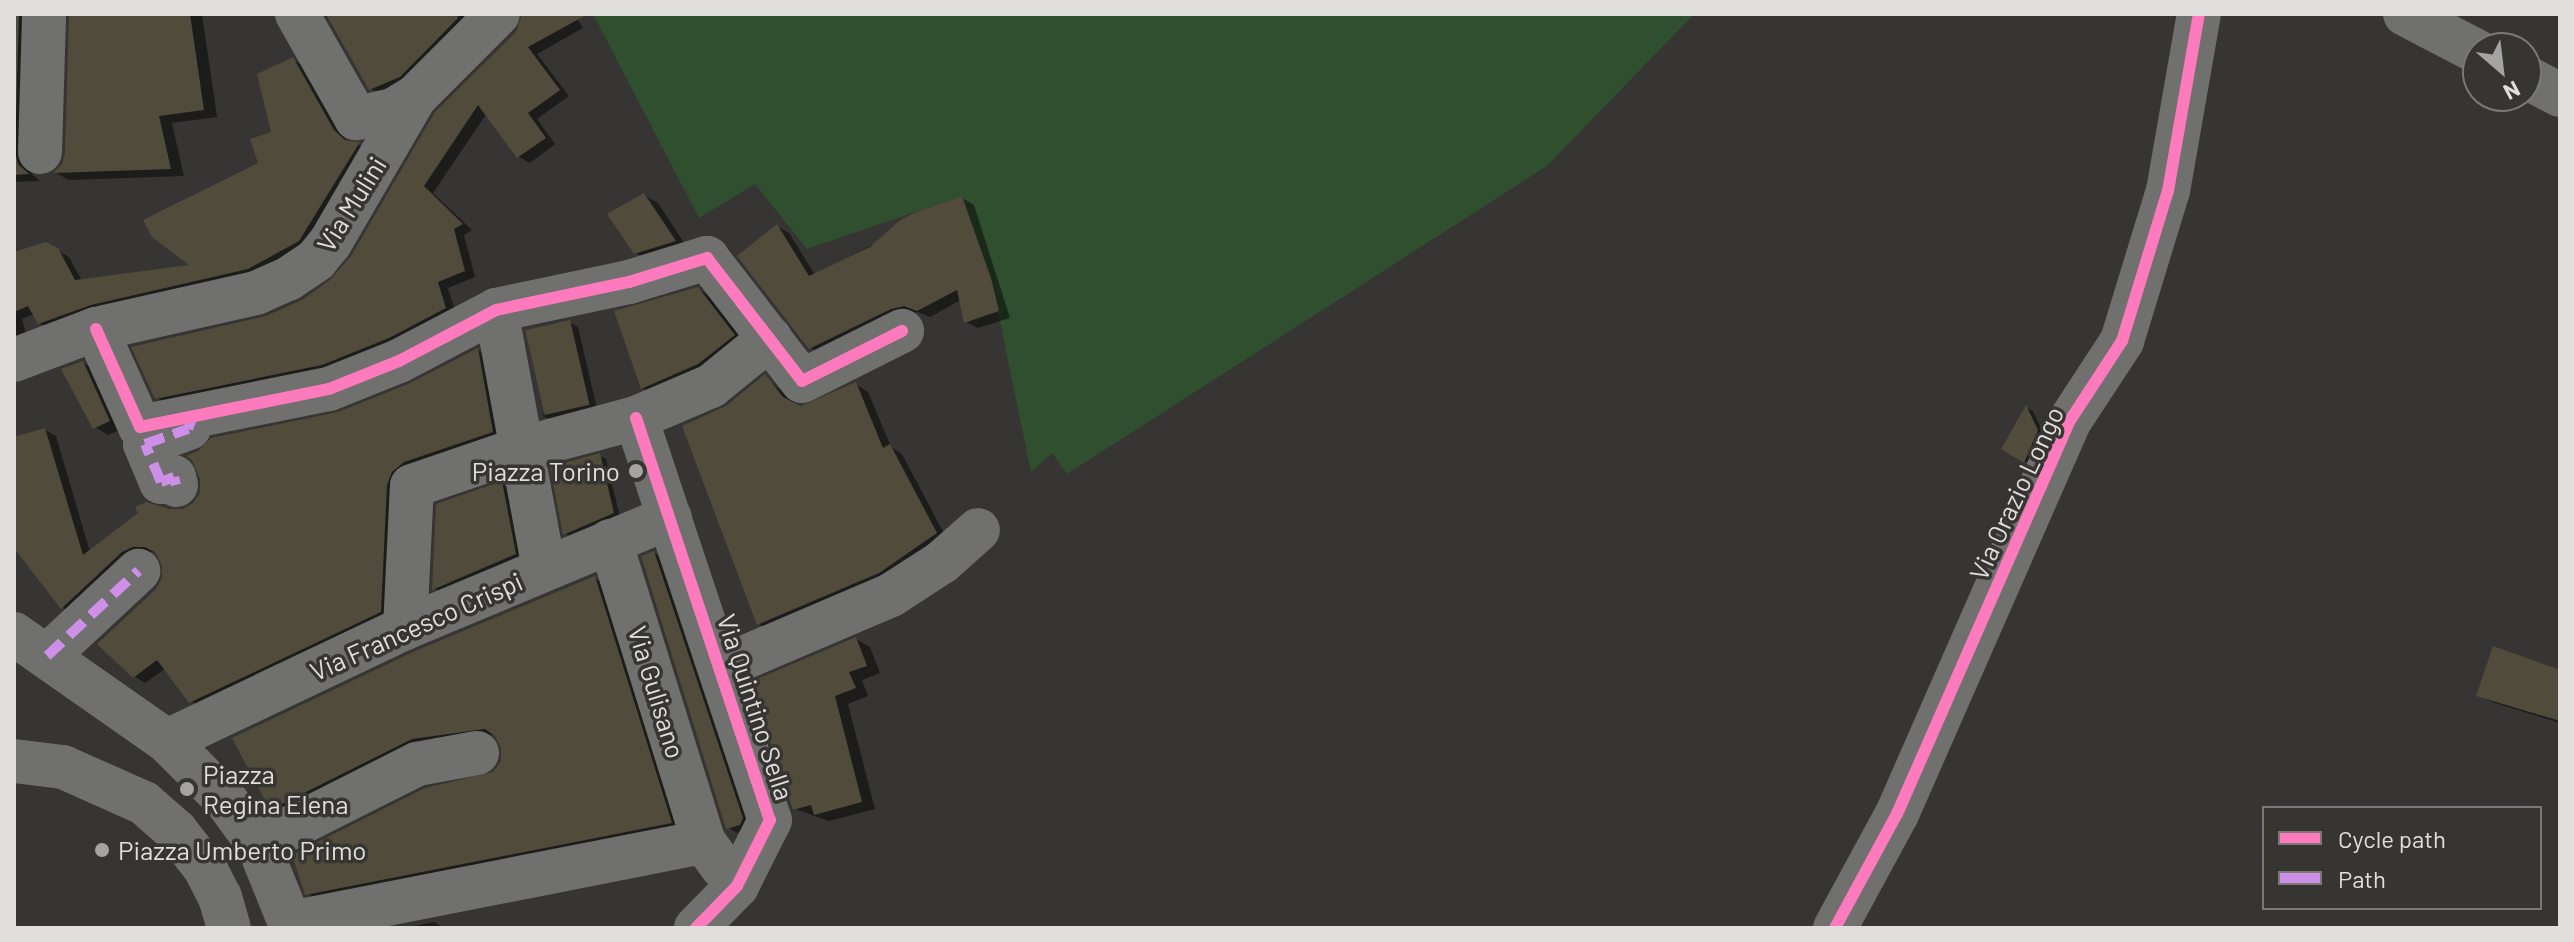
<!DOCTYPE html>
<style>
body{margin:0}
#map{position:relative;width:2574px;height:942px;overflow:hidden;background:#363533;font-family:Barlow,sans-serif}
div>[style]{position:absolute}
[style*='--x']{left:calc(var(--x)*1px);top:calc(var(--y)*1px);width:calc(var(--w)*1px);rotate:calc(var(--a)*1deg)}
.green>*{inset:0;background:#2f4f2e}
.shadow>*{inset:0;background:#0007}
.building>*{inset:0;background:#514b3c;transform-origin:0 0}
.minor>*{height:44px;margin:-22px;padding:0 22px;transform-origin:22px;border-radius:22px;background:#70706e}
.quiet>*{height:10px;margin-top:-5px;transform-origin:0;background:repeating-linear-gradient(90deg,#ce8fe9 0 20px,transparent 0 30px)}
.cycleway>*{height:12px;margin:-6px;padding:0 6px;transform-origin:6px;border-radius:6px;background:#fd7abc}
.dots>*{width:22px;height:22px;translate:-50% -50%;box-sizing:border-box;border:4px solid #373532;border-radius:50%}
span{translate:-50% -50%;white-space:nowrap;text-align:center;line-height:1.15;-webkit-text-stroke:7px #373532;paint-order:stroke}
.street-label{font-size:26px;color:#e0dfdd}
.poi-label{font-size:26px;color:#e0dfdd}
.right{translate:-100% -50%;text-align:right}
.left{translate:0 -50%;text-align:left}
.frame{position:absolute;inset:0;border:16px solid #e0dfdd;pointer-events:none}
.legend{position:absolute;left:2262px;top:806px;width:280px;height:104px;box-sizing:border-box;background:#373532;border:2px solid #7b7976;margin:0;padding:10px 14px;list-style:none;font-size:24px;color:#e0dfdd}
.legend li{display:flex;align-items:center;gap:16px;height:40px}
.legend b{width:40px;border:2px solid #7b7976}
.north{position:absolute;left:2462px;top:32px;width:80px;height:80px;box-sizing:border-box;background:#373532;border:2px solid #7b7976;border-radius:50%;rotate:152deg;font-size:22px;font-weight:700;line-height:32px;text-align:center;color:#e0dfdd}
.north::after{content:'';display:block;margin:auto;width:28px;height:36px;background:#a4a4a2;clip-path:polygon(50% 0,100% 100%,50% 72%,0 100%)}
</style>
<div id="map">
<div class="green">
<i style="clip-path:polygon(593px 14px,1694px 14px,1547px 166px,1067px 474px,1052px 453px,1031px 472px,991px 278px,962px 196px,807px 249px,755px 184px,699px 218px)"></i>
</div>
<div class="shadow">
<i style="clip-path:polygon(14px 14px,35px 14px,28px 160px,32px 174px,40px 181px,14px 182px)"></i>
<i style="clip-path:polygon(71px 14px,202px 14px,217px 117px,172px 123px,184px 176px,69px 180px,56px 173px,63px 165px,67px 153px)"></i>
<i style="clip-path:polygon(328px 14px,482px 14px,383px 96px,370px 88px)"></i>
<i style="clip-path:polygon(524px 14px,574px 14px,583px 28px,537px 54px,569px 96px,537px 119px,555px 144px,530px 163px,519px 157px,487px 113px,433px 193px,472px 230px,464px 235px,475px 277px,448px 288px,456px 314px,334px 370px,167px 404px,156px 397px,266px 318px,303px 302px,332px 282px,517px 33px)"></i>
<i style="clip-path:polygon(292px 59px,304px 66px,345px 139px,370px 150px,321px 235px,288px 263px,51px 329px,39px 323px,34px 314px,22px 319px,27px 339px,14px 347px,14px 254px,46px 244px,69px 257px,82px 281px,194px 266px,260px 164px,274px 134px)"></i>
<i style="clip-path:polygon(644px 195px,658px 203px,688px 249px,650px 261px,636px 253px)"></i>
<i style="clip-path:polygon(962px 198px,974px 205px,1010px 318px,978px 328px,966px 322px,961px 300px,930px 317px,918px 312px,903px 314px,822px 355px,811px 348px,778px 227px,789px 233px,815px 275px)"></i>
<i style="clip-path:polygon(698px 289px,709px 296px,745px 342px,654px 394px,642px 388px)"></i>
<i style="clip-path:polygon(569px 322px,578px 327px,597px 409px,552px 421px,543px 416px)"></i>
<i style="clip-path:polygon(478px 350px,488px 356px,503px 438px,415px 468px,391px 618px,202px 708px,191px 701px,166px 668px,145px 683px,134px 676px,157px 590px,164px 578px,164px 566px,157px 552px,145px 552px,73px 613px,62px 607px,14px 548px,14px 439px,45px 430px,56px 436px,90px 552px,141px 514px,146px 504px,182px 511px,339px 414px,409px 386px)"></i>
<i style="clip-path:polygon(83px 363px,96px 370px,122px 429px,108px 435px,95px 427px)"></i>
<i style="clip-path:polygon(765px 377px,801px 408px,855px 384px,868px 392px,891px 447px,902px 454px,948px 541px,939px 548px,771px 631px,759px 624px,728px 407px)"></i>
<i style="clip-path:polygon(2027px 408px,2033px 411px,2044px 435px,2031px 465px,2004px 448px)"></i>
<i style="clip-path:polygon(600px 456px,606px 459px,620px 517px,571px 537px,565px 533px)"></i>
<i style="clip-path:polygon(502px 484px,514px 491px,527px 561px,446px 595px,434px 588px)"></i>
<i style="clip-path:polygon(654px 553px,663px 558px,751px 824px,749px 829px,737px 833px,728px 827px)"></i>
<i style="clip-path:polygon(594px 578px,605px 584px,682px 828px,318px 900px,307px 893px,494px 774px,503px 761px,503px 747px,497px 734px,424px 745px,282px 815px,271px 809px)"></i>
<i style="clip-path:polygon(856px 639px,870px 647px,880px 673px,862px 680px,868px 696px,848px 704px,875px 809px,829px 821px,795px 809px,753px 683px)"></i>
<i style="clip-path:polygon(2560px 672px,2560px 723px,2492px 702px,2478px 695px)"></i>
<i style="clip-path:polygon(434px 922px,444px 928px,405px 928px)"></i>
</div>
<div class="building">
<i style="clip-path:polygon(14px 14px,19px 14px,15px 151px,18px 164px,29px 174px,14px 175px)"></i>
<i style="clip-path:polygon(69px 14px,190px 14px,204px 110px,159px 116px,171px 169px,53px 173px,62px 164px,65px 153px)"></i>
<i style="clip-path:polygon(326px 14px,457px 14px,458px 18px,400px 77px,369px 90px)"></i>
<i style="clip-path:polygon(522px 14px,588px 14px,528px 47px,560px 90px,528px 113px,546px 138px,517px 158px,478px 105px,424px 186px,463px 224px,454px 229px,465px 271px,438px 282px,446px 308px,389px 338px,322px 365px,155px 399px,131px 347px,266px 316px,302px 300px,330px 280px,351px 256px,435px 112px,516px 32px)"></i>
<i style="clip-path:polygon(293px 57px,334px 130px,345px 140px,360px 142px,299px 241px,248px 269px,91px 305px,38px 324px,28px 306px,14px 312px,14px 252px,46px 242px,58px 248px,75px 280px,189px 265px,152px 237px,143px 220px,258px 163px,250px 139px,271px 132px,257px 74px)"></i>
<i style="clip-path:polygon(644px 193px,676px 241px,634px 254px,607px 214px)"></i>
<i style="clip-path:polygon(962px 196px,991px 278px,999px 311px,964px 323px,957px 290px,917px 311px,904px 306px,891px 309px,809px 349px,737px 256px,777px 224px,809px 276px,870px 247px,899px 221px,916px 212px)"></i>
<i style="clip-path:polygon(698px 287px,735px 335px,698px 364px,641px 389px,614px 311px)"></i>
<i style="left:570px;top:320px;width:87px;height:46px;rotate:77deg"></i>
<i style="clip-path:polygon(478px 348px,493px 432px,404px 462px,392px 472px,387px 485px,381px 612px,189px 703px,157px 660px,133px 678px,97px 644px,156px 589px,162px 578px,162px 566px,156px 553px,145px 547px,133px 547px,122px 552px,61px 609px,14px 548px,14px 437px,45px 428px,83px 555px,138px 513px,135px 507px,146px 502px,170px 509px,183px 509px,193px 503px,200px 493px,200px 479px,192px 460px,186px 456px,198px 451px,211px 438px,338px 412px,408px 384px)"></i>
<i style="clip-path:polygon(83px 361px,110px 421px,93px 429px,61px 369px)"></i>
<i style="clip-path:polygon(765px 374px,783px 397px,801px 406px,856px 382px,883px 448px,890px 444px,937px 533px,879px 573px,757px 625px,682px 426px,726px 406px)"></i>
<i style="clip-path:polygon(2026px 405px,2038px 430px,2024px 463px,2001px 449px)"></i>
<i style="clip-path:polygon(600px 453px,614px 513px,563px 535px,550px 467px)"></i>
<i style="clip-path:polygon(502px 481px,516px 554px,432px 590px,436px 504px)"></i>
<i style="clip-path:polygon(654px 551px,743px 818px,740px 825px,726px 829px,641px 556px)"></i>
<i style="clip-path:polygon(595px 576px,672px 823px,305px 895px,292px 855px,425px 788px,493px 772px,501px 761px,501px 748px,495px 736px,485px 729px,412px 739px,270px 810px,232px 738px,415px 651px)"></i>
<i style="clip-path:polygon(856px 637px,867px 666px,849px 672px,856px 688px,835px 696px,862px 802px,814px 815px,811px 805px,793px 810px,750px 682px)"></i>
<i style="clip-path:polygon(2493px 646px,2560px 670px,2560px 721px,2476px 696px)"></i>
</div>
<div class="minor">
<i style="--x:297;--y:14;--w:120;--a:60.4"></i>
<i style="--x:356;--y:118;--w:38;--a:-12"></i>
<i style="--x:393;--y:110;--w:26;--a:-31"></i>
<i style="--x:2405;--y:14;--w:82;--a:27.5"></i>
<i style="--x:2526;--y:77;--w:38;--a:28"></i>
<i style="--x:40;--y:152;--w:138;--a:-88.3"></i>
<i style="--x:496;--y:310;--w:263;--a:79.5"></i>
<i style="--x:96;--y:329;--w:107;--a:65.8"></i>
<i style="--x:140;--y:427;--w:193;--a:-11.4"></i>
<i style="--x:329;--y:389;--w:75;--a:-21.8"></i>
<i style="--x:399;--y:361;--w:110;--a:-27.7"></i>
<i style="--x:496;--y:310;--w:136;--a:-11.9"></i>
<i style="--x:629;--y:282;--w:82;--a:-17.1"></i>
<i style="--x:707;--y:258;--w:155;--a:52.3"></i>
<i style="--x:802;--y:381;--w:112;--a:-26.6"></i>
<i style="--x:14;--y:360;--w:88;--a:-20.7"></i>
<i style="--x:96;--y:329;--w:164;--a:-12.7"></i>
<i style="--x:256;--y:293;--w:35;--a:-24"></i>
<i style="--x:288;--y:279;--w:34;--a:-34"></i>
<i style="--x:316;--y:260;--w:22;--a:-51"></i>
<i style="--x:330;--y:243;--w:169;--a:-59.8"></i>
<i style="--x:415;--y:97;--w:117;--a:-45"></i>
<i style="--x:636;--y:418;--w:424;--a:71.6"></i>
<i style="--x:770;--y:820;--w:74;--a:116.6"></i>
<i style="--x:737;--y:886;--w:59;--a:134.3"></i>
<i style="--x:176;--y:485;--w:8;--a:-104"></i>
<i style="--x:174;--y:477;--w:14;--a:159"></i>
<i style="--x:161;--y:482;--w:41;--a:-112.8"></i>
<i style="--x:145;--y:444;--w:47;--a:-20"></i>
<i style="--x:610;--y:541;--w:315;--a:72.7"></i>
<i style="--x:704;--y:842;--w:31;--a:54"></i>
<i style="--x:405;--y:628;--w:142;--a:-87.2"></i>
<i style="--x:412;--y:486;--w:114;--a:-18.9"></i>
<i style="--x:520;--y:449;--w:120;--a:-15"></i>
<i style="--x:636;--y:418;--w:82;--a:-23.1"></i>
<i style="--x:711;--y:386;--w:76;--a:-39.1"></i>
<i style="--x:14;--y:634;--w:187;--a:35"></i>
<i style="--x:167;--y:741;--w:82;--a:45"></i>
<i style="--x:225;--y:799;--w:56;--a:53.7"></i>
<i style="--x:258;--y:844;--w:91;--a:68"></i>
<i style="--x:47;--y:656;--w:125;--a:-43"></i>
<i style="--x:720;--y:668;--w:186;--a:-23.1"></i>
<i style="--x:891;--y:595;--w:61;--a:-32.9"></i>
<i style="--x:942;--y:562;--w:48;--a:-41.6"></i>
<i style="--x:167;--y:741;--w:263;--a:-25.4"></i>
<i style="--x:405;--y:628;--w:287;--a:-22.7"></i>
<i style="--x:14;--y:761;--w:49;--a:7"></i>
<i style="--x:63;--y:767;--w:89;--a:24"></i>
<i style="--x:144;--y:803;--w:43;--a:41.2"></i>
<i style="--x:176;--y:831;--w:47;--a:51.9"></i>
<i style="--x:205;--y:868;--w:33;--a:63"></i>
<i style="--x:220;--y:897;--w:32;--a:74"></i>
<i style="--x:258;--y:844;--w:178;--a:-26.7"></i>
<i style="--x:417;--y:764;--w:61;--a:-10.4"></i>
<i style="--x:290;--y:923;--w:422;--a:-11.1"></i>
<i style="--x:1835;--y:928;--w:130;--a:-61.5"></i>
<i style="--x:1897;--y:814;--w:428;--a:-66.3"></i>
<i style="--x:2069;--y:422;--w:97;--a:-56.8"></i>
<i style="--x:2122;--y:341;--w:157;--a:-73"></i>
<i style="--x:2168;--y:191;--w:180;--a:-80.1"></i>
</div>
<div class="quiet">
<i style="--x:176;--y:485;--w:8;--a:-104"></i>
<i style="--x:174;--y:477;--w:14;--a:159"></i>
<i style="--x:161;--y:482;--w:41;--a:-112.8"></i>
<i style="--x:145;--y:444;--w:46;--a:-19.2"></i>
<i style="--x:188;--y:429;--w:12;--a:-70"></i>
<i style="--x:47;--y:656;--w:125;--a:-43"></i>
</div>
<div class="cycleway">
<i style="--x:96;--y:329;--w:107;--a:65.8"></i>
<i style="--x:140;--y:427;--w:193;--a:-11.4"></i>
<i style="--x:329;--y:389;--w:75;--a:-21.8"></i>
<i style="--x:399;--y:361;--w:110;--a:-27.7"></i>
<i style="--x:496;--y:310;--w:136;--a:-11.9"></i>
<i style="--x:629;--y:282;--w:82;--a:-17.1"></i>
<i style="--x:707;--y:258;--w:155;--a:52.3"></i>
<i style="--x:802;--y:381;--w:112;--a:-26.6"></i>
<i style="--x:636;--y:418;--w:424;--a:71.6"></i>
<i style="--x:770;--y:820;--w:74;--a:116.6"></i>
<i style="--x:737;--y:886;--w:59;--a:134.3"></i>
<i style="--x:1835;--y:928;--w:130;--a:-61.5"></i>
<i style="--x:1897;--y:814;--w:428;--a:-66.3"></i>
<i style="--x:2069;--y:422;--w:97;--a:-56.8"></i>
<i style="--x:2122;--y:341;--w:157;--a:-73"></i>
<i style="--x:2168;--y:191;--w:180;--a:-80.1"></i>
</div>
<div class="dots">
<i style="left:636px;top:471px;background:#a4a4a2"></i>
<i style="left:187px;top:789px;background:#a4a4a2"></i>
<i style="left:102px;top:850px;background:#a4a4a2"></i>
</div>
<div class="street-label">
<span style="left:351px;top:204px;rotate:-58deg">Via Mulini</span>
<span style="left:2016px;top:493px;rotate:-65deg">Via Orazio Longo</span>
<span style="left:416px;top:626px;rotate:-24deg">Via Francesco Crispi</span>
<span style="left:657px;top:692px;rotate:73deg">Via Gulisano</span>
<span style="left:756px;top:707px;rotate:72deg">Via Quintino Sella</span>
</div>
<div class="poi-label">
<span class="right" style="left:620px;top:471px">Piazza Torino</span>
<span class="left" style="left:203px;top:789px">Piazza<br>Regina Elena</span>
<span class="left" style="left:118px;top:850px">Piazza Umberto Primo</span>
</div>
<div class="frame"></div>
<ul class="legend">
<li><b style="height:10px;background:#fd7abc"></b>Cycle path</li>
<li><b style="height:10px;background:#ce8fe9"></b>Path</li>
</ul>
<div class="north">N</div>
</div>
